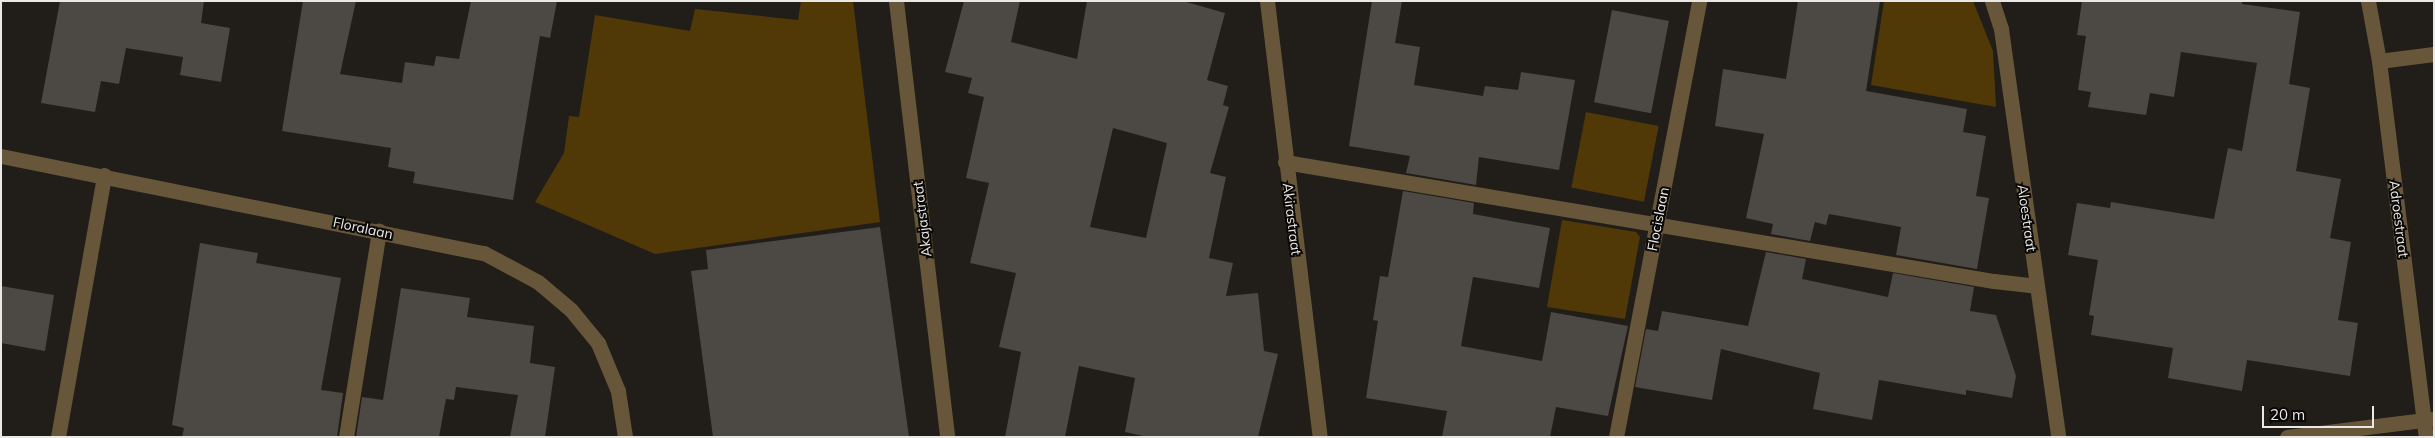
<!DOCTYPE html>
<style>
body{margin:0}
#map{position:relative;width:2435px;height:438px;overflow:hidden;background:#211e19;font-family:Mulish,sans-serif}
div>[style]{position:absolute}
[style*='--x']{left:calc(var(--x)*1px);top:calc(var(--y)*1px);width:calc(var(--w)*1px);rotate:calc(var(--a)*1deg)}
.green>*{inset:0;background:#513807;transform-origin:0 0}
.building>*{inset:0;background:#4c4843;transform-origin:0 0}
.street>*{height:15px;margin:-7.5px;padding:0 7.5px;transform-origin:7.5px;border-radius:7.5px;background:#67563a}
span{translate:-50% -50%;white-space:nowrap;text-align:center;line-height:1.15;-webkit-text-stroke:4px #090806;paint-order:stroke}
.street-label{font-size:14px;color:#eae8e4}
.frame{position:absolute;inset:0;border:2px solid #eae8e4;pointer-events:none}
.scale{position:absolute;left:2262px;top:406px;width:112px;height:22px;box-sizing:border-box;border:2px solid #eae8e4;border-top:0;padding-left:6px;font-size:15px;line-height:18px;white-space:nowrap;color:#eae8e4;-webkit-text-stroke:4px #090806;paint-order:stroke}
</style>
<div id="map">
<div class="green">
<i style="clip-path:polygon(801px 1px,853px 1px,880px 222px,655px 254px,535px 202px,564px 153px,569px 116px,579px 117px,595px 15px,690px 31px,695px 9px,798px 20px)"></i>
<i style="clip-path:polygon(1884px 1px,1973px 1px,1993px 51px,1996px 107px,1871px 85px)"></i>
<i style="left:1586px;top:112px;width:74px;height:77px;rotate:11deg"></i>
<i style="clip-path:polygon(1562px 220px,1636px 232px,1640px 237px,1625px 319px,1547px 307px)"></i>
</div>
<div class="building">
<i style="clip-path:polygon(60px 1px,204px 1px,201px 23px,230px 28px,221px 82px,180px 75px,183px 57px,126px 48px,119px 84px,101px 81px,95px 112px,41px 103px)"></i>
<i style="clip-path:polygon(303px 1px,356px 1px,340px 74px,402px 83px,405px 62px,434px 66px,436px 56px,459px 59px,471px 1px,557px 1px,550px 38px,540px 36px,513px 200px,413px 183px,415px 172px,388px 167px,391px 148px,282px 131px)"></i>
<i style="clip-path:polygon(evenodd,964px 1px,1020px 1px,1011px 42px,1077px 59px,1087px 1px,1183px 1px,1225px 13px,1207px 80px,1228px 86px,1223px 105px,1229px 107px,1210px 173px,1226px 177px,1209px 258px,1233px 263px,1226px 296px,1258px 293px,1264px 351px,1278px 354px,1258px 437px,1147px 437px,1125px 432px,1135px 378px,1079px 366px,1065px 437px,1005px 437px,1021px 352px,999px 347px,1016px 273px,970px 263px,989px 183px,966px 178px,984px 97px,968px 93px,972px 78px,945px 72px,964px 1px,1113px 128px,1167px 143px,1146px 238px,1090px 227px,1113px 128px)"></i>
<i style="clip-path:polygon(1372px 1px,1402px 1px,1395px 43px,1420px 47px,1414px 85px,1483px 96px,1485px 86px,1518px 90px,1521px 72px,1575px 80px,1559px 170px,1479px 157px,1476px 185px,1406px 173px,1410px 156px,1349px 146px)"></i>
<i style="clip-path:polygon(1798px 1px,1880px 1px,1866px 91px,1967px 109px,1963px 132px,1986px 136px,1976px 196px,1989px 198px,1977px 269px,1896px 255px,1901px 227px,1829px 214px,1826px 225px,1815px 222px,1810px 241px,1771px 234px,1773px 224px,1746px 218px,1764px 134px,1715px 126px,1723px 69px,1786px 79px)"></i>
<i style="clip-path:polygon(2082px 1px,2242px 1px,2242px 4px,2300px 12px,2289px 84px,2310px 88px,2296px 171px,2341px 179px,2330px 238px,2351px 242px,2338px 320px,2358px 323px,2350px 376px,2247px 360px,2242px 391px,2168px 378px,2173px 348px,2091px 335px,2094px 316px,2089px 315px,2098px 260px,2068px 255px,2077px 203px,2110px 208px,2111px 202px,2214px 219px,2228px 148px,2242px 151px,2257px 63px,2181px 52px,2174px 97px,2150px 93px,2146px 115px,2088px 107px,2091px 92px,2078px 90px,2086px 36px,2077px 35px)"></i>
<i style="left:1612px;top:10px;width:58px;height:94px;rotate:11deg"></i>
<i style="clip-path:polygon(1403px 191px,1474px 203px,1473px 214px,1550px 228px,1539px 288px,1473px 277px,1461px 346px,1542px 361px,1551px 312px,1628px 326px,1608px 416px,1556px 407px,1550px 437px,1442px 437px,1447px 411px,1366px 398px,1378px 321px,1373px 320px,1380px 276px,1388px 277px)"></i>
<i style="clip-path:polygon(880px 227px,909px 437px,713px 437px,691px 271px,708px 269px,706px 250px)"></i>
<i style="clip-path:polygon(200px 243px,258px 253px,256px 263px,341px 278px,321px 390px,343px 393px,337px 437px,182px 437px,184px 428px,172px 425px)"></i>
<i style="clip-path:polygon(1766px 252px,1806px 259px,1802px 279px,1888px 297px,1893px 273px,1974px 287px,1970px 311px,1996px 315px,2016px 376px,2012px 398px,1966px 390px,1966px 395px,1879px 380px,1872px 420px,1813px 409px,1820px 373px,1721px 349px,1712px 400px,1635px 387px,1646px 329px,1658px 331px,1662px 311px,1748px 326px)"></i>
<i style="clip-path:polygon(1px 286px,54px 295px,45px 351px,1px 343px)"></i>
<i style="clip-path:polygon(401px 288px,470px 298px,467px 317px,534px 326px,530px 363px,555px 367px,545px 437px,510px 437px,518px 395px,456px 387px,454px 400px,446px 399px,439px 437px,356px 437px,362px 397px,383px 400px)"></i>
</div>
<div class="street">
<i style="--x:896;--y:1;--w:439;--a:83.3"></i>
<i style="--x:1267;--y:1;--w:439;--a:83.1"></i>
<i style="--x:1992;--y:1;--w:29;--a:72"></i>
<i style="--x:2001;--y:29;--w:412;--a:82"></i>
<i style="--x:2368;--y:1;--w:61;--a:79.6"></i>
<i style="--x:2379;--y:61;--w:379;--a:82.9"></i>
<i style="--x:2379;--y:61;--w:55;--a:-7.3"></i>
<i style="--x:1;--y:156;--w:493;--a:11.4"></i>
<i style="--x:484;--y:253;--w:61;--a:28.2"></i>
<i style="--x:538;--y:282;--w:43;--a:40.3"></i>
<i style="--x:571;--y:310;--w:43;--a:50.7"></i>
<i style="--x:598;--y:343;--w:52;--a:67.4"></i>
<i style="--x:618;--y:391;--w:47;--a:81.3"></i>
<i style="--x:1285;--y:162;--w:719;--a:9.53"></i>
<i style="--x:1994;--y:281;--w:43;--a:6.6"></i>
<i style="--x:58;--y:437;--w:266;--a:-80"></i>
<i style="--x:346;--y:437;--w:209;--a:-80.9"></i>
<i style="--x:1616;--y:437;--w:444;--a:-79.2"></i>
<i style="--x:2287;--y:437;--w:145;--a:-7.1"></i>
</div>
<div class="street-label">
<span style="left:2027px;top:218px;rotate:82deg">Aloestraat</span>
<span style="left:922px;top:219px;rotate:-97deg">Akajastraat</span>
<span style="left:1292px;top:219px;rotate:83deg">Akirastraat</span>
<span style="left:1658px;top:219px;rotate:-79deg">Flocislaan</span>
<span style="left:2399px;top:219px;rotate:83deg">Adroestraat</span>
<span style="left:363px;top:228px;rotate:12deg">Floralaan</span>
</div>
<div class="frame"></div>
<div class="scale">20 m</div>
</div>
